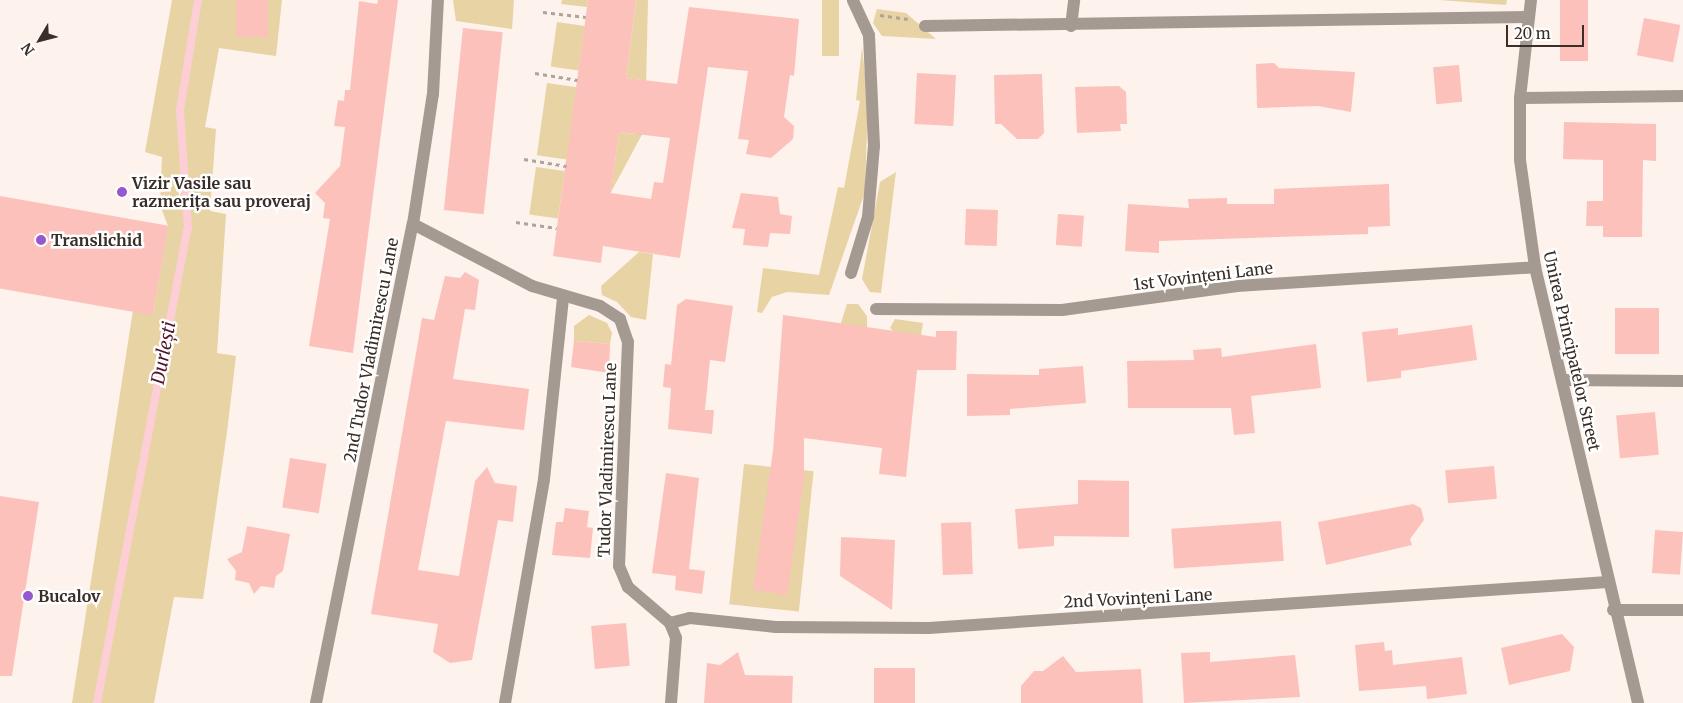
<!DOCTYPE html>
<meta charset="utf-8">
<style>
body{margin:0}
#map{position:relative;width:1683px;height:703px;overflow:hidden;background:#fef2ec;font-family:Merriweather,serif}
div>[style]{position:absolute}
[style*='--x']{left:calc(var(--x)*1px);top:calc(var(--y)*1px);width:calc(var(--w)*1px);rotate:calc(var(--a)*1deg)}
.green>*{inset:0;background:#e7d3a4;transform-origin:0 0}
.stream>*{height:8px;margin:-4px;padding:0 4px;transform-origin:4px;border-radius:4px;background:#fdced6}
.building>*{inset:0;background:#fcc1bb;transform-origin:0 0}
.path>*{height:3px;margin-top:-1.5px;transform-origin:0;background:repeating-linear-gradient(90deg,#aea39d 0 4px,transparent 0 8px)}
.lane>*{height:12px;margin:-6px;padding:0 6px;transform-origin:6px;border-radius:6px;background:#a49a91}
.street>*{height:12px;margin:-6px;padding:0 6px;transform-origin:6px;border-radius:6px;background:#a49a91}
.dots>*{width:14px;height:14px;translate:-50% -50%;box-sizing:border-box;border:2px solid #fff;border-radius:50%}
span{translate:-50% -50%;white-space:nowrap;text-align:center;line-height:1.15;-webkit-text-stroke:5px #fff;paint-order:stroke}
.poi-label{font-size:16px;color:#392e28;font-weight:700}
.left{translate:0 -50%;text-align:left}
.street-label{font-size:16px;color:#392e28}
.water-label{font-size:18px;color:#571529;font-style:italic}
.north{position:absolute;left:15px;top:15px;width:50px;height:50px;-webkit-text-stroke:4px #fff;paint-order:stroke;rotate:233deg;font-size:14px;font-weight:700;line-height:20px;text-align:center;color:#392e28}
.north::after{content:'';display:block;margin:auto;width:18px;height:22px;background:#392e28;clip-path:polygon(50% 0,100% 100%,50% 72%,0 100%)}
.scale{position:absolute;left:1506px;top:25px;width:78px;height:22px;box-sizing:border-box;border:2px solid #392e28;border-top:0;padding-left:6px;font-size:15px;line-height:18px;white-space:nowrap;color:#392e28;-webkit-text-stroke:4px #fff;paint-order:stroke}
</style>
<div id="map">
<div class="green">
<i style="clip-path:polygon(172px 0,282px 0,276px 56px,219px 48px,205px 127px,216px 129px,210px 211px,226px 214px,217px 353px,236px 356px,227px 432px,203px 599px,174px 597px,154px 703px,72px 703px,133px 310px,153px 313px,168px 226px,160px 205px,162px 157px,145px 152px)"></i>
<i style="clip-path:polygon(453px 0,514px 0,512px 29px,456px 21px)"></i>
<i style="clip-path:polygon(562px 0,588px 0,587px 7px,561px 4px)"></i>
<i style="clip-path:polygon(636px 0,648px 0,645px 129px,611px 192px,619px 132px,634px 134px,642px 80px,626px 78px)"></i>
<i style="left:822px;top:0;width:17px;height:56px"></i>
<i style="clip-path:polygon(1439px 0,1507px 0,1506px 5px)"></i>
<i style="clip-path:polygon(877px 9px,906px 13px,936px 39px,882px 36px,873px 23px)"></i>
<i style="left:557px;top:22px;width:28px;height:45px;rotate:8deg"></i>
<i style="clip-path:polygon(862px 47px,868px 101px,865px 192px,829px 295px,787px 292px,772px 297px,762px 313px,757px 312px,763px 268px,819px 275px,838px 187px,844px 188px,860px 101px,856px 100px)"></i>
<i style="left:547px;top:83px;width:30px;height:73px;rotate:8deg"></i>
<i style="left:536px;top:167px;width:29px;height:48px;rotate:8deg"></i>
<i style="clip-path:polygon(896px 172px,881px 293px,870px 292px,862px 279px,880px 182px)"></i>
<i style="clip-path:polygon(639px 252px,653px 254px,646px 320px,631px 317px,617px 302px,602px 295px,601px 286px)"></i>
<i style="clip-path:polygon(847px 304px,858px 304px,867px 316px,867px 330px,840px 326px)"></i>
<i style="clip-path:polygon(589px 315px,607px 323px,612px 333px,610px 344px,574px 341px,574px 326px)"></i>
<i style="clip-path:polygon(895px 319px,923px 323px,921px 335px,895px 333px,890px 328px)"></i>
<i style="left:744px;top:464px;width:70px;height:141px;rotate:6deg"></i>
</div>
<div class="stream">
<i style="--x:97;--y:703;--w:484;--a:-79.2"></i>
<i style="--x:188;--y:228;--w:118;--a:-93.9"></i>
<i style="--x:180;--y:110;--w:111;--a:-80.7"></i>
</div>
<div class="building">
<i style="left:236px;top:0;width:32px;height:37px"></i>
<i style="clip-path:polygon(378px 0,398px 0,353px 353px,309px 346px,330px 219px,323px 218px,325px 203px,315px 193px,340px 166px,345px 127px,334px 126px,338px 100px,344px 101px,345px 90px,350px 90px,359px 1px,377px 4px)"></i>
<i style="clip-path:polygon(evenodd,588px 0,636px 0,626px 78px,677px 84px,689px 7px,799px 19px,794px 76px,790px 75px,784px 117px,794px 126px,793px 139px,771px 158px,746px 154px,749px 140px,738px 139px,748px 71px,708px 67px,680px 258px,603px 246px,601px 263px,553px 256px,588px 0,619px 132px,670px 138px,663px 183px,654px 182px,651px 199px,611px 193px,619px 132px)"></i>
<i style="left:1560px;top:0;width:28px;height:61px"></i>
<i style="left:1644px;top:18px;width:37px;height:38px;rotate:11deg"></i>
<i style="left:463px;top:28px;width:40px;height:183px;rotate:6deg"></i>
<i style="clip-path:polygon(1274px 63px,1279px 68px,1355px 72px,1351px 112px,1318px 106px,1257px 108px,1256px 64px)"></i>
<i style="left:1459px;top:65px;width:37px;height:26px;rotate:85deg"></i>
<i style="left:917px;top:73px;width:39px;height:51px;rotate:3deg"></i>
<i style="clip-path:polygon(1042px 74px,1044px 133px,1038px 139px,1017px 139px,1001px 124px,995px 124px,994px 75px)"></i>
<i style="clip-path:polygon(1119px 86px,1126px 92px,1127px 124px,1120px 124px,1121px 131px,1077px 133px,1075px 87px)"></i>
<i style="clip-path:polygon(1564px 122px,1656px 124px,1656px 161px,1643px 160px,1642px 237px,1603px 237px,1603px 226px,1586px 226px,1587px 201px,1603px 201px,1603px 160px,1563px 159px)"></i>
<i style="clip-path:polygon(1389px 184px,1390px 226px,1368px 227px,1368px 234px,1159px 241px,1159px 253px,1125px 251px,1128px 204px,1189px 208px,1188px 199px,1227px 198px,1227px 204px,1274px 204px,1274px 189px)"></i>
<i style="clip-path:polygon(741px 193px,778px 197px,780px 214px,792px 216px,790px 234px,770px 233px,768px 247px,743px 245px,745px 229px,732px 228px)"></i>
<i style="left:0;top:196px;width:171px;height:91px;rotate:10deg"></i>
<i style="left:966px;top:209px;width:32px;height:36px;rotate:2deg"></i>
<i style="left:1058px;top:214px;width:26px;height:31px;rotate:4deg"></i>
<i style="clip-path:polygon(465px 272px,479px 280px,475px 310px,465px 309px,453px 379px,529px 389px,524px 430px,446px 421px,418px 570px,459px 576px,475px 481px,487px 467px,495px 483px,517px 486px,513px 522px,498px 520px,472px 660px,450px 663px,433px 652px,438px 624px,371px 614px,422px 318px,434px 320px,445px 276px,460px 278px)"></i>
<i style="clip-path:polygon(686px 299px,733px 306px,725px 362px,710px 360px,705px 410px,714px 410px,712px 434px,668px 429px,671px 388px,663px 387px,665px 364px,671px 365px,677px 305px)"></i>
<i style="left:1615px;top:308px;width:44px;height:46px"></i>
<i style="clip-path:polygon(783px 315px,936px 337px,936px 331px,957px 331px,956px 370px,917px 370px,906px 477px,879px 474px,882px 448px,804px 438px,804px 478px,787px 595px,753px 590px,773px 451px)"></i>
<i style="clip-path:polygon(1472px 325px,1477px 360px,1401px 371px,1401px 378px,1367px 382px,1362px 332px,1398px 328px,1398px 335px)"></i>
<i style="clip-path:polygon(574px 341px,610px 344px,609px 373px,571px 367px)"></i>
<i style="clip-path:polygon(1316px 344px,1321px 388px,1251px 396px,1255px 433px,1234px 435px,1231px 408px,1128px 408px,1127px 361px,1194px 360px,1193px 350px,1221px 348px,1222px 357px)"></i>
<i style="clip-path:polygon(1083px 366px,1086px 403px,1010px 409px,1010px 415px,967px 416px,967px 374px,1039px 375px,1039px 369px)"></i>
<i style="left:1655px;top:412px;width:43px;height:39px;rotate:85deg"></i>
<i style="left:290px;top:458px;width:37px;height:50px;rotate:9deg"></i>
<i style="left:1494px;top:466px;width:33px;height:49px;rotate:85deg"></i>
<i style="clip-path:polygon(666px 473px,699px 478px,689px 569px,705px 571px,702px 594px,675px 590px,676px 576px,652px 573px)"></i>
<i style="clip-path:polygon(1078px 480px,1129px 481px,1129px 537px,1054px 536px,1054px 546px,1018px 549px,1015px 509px,1078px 504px)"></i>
<i style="clip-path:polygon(0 496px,39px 502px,12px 676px,0 676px)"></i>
<i style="clip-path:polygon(1413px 504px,1421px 508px,1424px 520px,1410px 539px,1412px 545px,1326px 565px,1318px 522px)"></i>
<i style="clip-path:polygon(565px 508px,589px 511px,587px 527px,593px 528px,590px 558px,552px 555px,556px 522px,563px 522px)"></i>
<i style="left:1281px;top:521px;width:40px;height:110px;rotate:86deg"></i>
<i style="left:971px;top:522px;width:52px;height:30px;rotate:88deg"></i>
<i style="clip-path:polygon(247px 526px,290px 534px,283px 571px,276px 576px,274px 588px,261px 586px,254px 594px,249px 583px,235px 580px,236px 571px,227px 559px,242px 552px)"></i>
<i style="left:1655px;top:530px;width:28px;height:43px;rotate:4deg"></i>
<i style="clip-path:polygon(841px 537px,895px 540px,892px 610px,840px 576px)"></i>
<i style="left:626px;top:623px;width:43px;height:35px;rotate:85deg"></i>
<i style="clip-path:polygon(1562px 634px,1574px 647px,1570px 671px,1509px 685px,1501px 648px)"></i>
<i style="clip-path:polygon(1384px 642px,1385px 651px,1392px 650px,1393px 665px,1462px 657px,1467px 694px,1427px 699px,1426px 686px,1359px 691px,1355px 645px)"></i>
<i style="clip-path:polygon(738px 652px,745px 675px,793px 676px,792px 703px,704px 703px,707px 663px,720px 665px)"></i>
<i style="clip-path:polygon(1210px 652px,1210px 662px,1295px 655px,1300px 697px,1184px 703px,1181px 653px)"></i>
<i style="clip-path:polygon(1063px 656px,1076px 672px,1141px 669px,1143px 703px,1021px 703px,1021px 686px,1034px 671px,1043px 671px)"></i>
<i style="left:915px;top:668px;width:35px;height:41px;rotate:90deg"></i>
</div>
<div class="path">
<i style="--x:543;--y:12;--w:43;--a:6.6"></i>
<i style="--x:880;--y:15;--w:28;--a:8"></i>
<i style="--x:535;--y:73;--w:43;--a:9.5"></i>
<i style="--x:524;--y:159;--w:43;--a:9.5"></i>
<i style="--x:516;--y:222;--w:41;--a:8.3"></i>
</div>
<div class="lane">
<i style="--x:1071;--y:26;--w:26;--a:-83"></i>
<i style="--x:851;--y:273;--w:59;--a:-73.1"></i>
<i style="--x:868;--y:217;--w:71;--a:-85.2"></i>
<i style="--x:874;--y:146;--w:111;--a:-92.6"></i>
<i style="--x:869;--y:35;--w:38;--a:-115"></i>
</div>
<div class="street">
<i style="--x:1531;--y:0;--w:99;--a:96.4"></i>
<i style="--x:1520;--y:98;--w:62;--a:90"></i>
<i style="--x:1520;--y:160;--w:108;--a:82"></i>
<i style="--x:1535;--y:267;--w:448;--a:76.7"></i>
<i style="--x:925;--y:26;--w:603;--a:-0.86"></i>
<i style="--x:1520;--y:98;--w:163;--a:-0.7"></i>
<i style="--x:413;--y:224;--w:134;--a:27.5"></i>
<i style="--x:532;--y:286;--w:71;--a:16.4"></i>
<i style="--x:600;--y:306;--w:24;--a:33"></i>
<i style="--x:620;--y:319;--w:24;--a:71"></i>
<i style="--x:628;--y:342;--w:224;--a:92.3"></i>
<i style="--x:619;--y:566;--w:23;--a:67"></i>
<i style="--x:628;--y:587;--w:55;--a:40.6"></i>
<i style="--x:670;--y:623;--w:16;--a:68"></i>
<i style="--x:676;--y:638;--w:65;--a:94.4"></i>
<i style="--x:876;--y:309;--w:186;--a:0.3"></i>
<i style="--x:1062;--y:310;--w:177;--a:-7.8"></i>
<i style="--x:1237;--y:286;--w:299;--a:-3.6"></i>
<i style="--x:1562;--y:380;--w:121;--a:0.5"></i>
<i style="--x:1613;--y:610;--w:70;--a:0"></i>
<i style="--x:670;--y:623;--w:21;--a:-14"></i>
<i style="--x:690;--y:618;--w:86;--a:6"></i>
<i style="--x:776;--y:627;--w:153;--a:0.4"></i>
<i style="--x:929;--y:628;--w:680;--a:-3.88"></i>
<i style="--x:316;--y:703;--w:489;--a:-78.6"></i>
<i style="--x:413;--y:224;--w:132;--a:-81.3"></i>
<i style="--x:433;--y:94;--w:94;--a:-87"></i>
<i style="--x:505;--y:703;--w:227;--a:-80.1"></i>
<i style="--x:544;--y:479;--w:182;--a:-84"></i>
</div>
<div class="dots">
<i style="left:122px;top:192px;background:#9558cf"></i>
<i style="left:41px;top:240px;background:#9558cf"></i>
<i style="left:28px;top:596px;background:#9558cf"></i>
</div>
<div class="poi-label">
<span class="left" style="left:132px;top:192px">Vizir Vasile sau<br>razmerița sau proveraj</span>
<span class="left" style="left:51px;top:240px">Translichid</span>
<span class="left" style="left:38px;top:596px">Bucalov</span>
</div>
<div class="street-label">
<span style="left:1203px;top:276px;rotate:-7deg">1st Vovințeni Lane</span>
<span style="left:371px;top:350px;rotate:-79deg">2nd Tudor Vladimirescu Lane</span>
<span style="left:1572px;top:351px;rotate:77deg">Unirea Principatelor Street</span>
<span style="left:607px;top:460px;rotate:-88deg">Tudor Vladimirescu Lane</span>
<span style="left:1138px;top:598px;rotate:-3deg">2nd Vovințeni Lane</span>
</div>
<div class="water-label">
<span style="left:164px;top:353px;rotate:-79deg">Durlești</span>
</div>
<div class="north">N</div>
<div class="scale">20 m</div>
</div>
